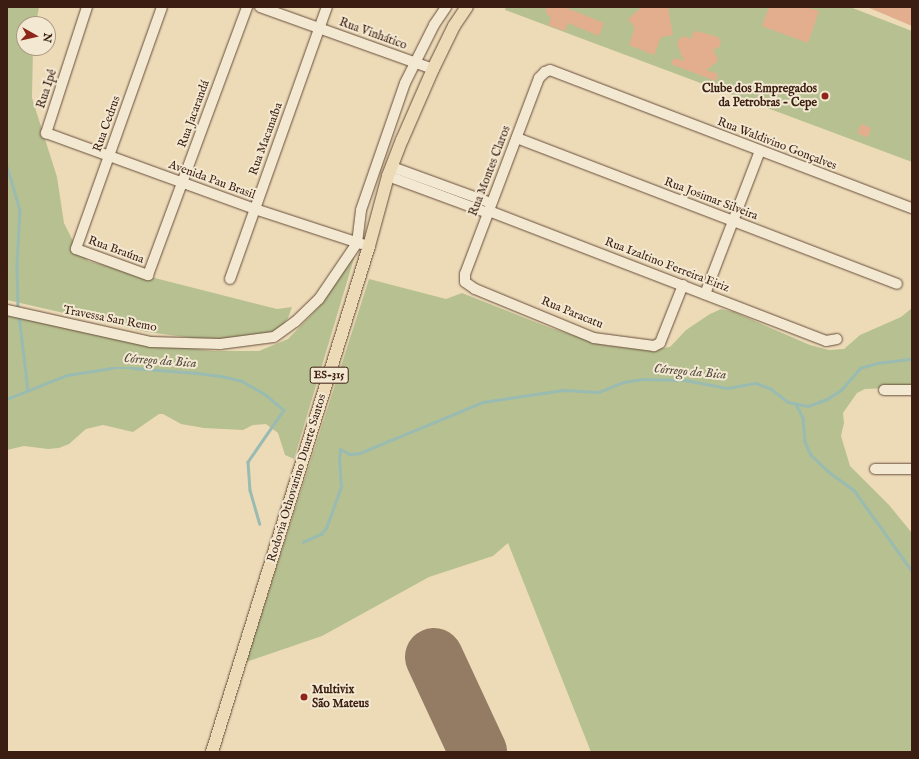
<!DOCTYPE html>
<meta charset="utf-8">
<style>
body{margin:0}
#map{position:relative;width:919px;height:759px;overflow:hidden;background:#eddbb8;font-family:"IM FELL English",serif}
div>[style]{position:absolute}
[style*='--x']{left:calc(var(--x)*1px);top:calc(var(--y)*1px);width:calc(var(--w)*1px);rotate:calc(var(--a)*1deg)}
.green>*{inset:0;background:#b7c090}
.stream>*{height:2.5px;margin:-1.25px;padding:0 1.25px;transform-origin:1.25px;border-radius:1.25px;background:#99bbb1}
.runway>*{height:58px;margin:-29px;padding:0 29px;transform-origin:29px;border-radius:29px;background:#947c64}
.building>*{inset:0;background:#e2ae8d;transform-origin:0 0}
.roads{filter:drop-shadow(0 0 1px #684d3b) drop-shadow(0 0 1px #684d3b)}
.minor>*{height:10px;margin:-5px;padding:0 5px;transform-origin:5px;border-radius:5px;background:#f3e8d1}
.major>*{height:12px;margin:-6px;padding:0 6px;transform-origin:6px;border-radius:6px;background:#eddbb8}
.dots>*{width:11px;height:11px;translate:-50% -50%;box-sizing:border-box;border:2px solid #f3e8d1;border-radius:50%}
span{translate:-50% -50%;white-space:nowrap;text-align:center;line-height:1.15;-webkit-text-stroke:4px #f3e8d1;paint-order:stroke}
.shield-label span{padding:1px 3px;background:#f3e8d1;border:1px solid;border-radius:3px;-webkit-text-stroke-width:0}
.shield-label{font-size:11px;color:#3b1e11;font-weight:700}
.street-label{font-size:12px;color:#3b1e11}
.poi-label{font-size:12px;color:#3b1e11;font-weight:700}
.right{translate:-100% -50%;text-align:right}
.left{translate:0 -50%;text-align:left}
.water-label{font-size:13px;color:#574d41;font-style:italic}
.frame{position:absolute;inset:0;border:8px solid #3b1e11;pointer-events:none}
.north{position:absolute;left:16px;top:16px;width:40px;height:40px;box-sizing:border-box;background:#f3e8d1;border:1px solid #a99784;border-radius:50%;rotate:98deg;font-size:11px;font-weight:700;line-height:16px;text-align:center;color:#3b1e11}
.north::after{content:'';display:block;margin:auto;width:14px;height:18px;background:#8f2418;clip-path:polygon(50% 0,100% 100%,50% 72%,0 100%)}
</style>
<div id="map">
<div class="green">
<i style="clip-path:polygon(7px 7px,39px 7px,36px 24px,24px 24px,24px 48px,33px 48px,32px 98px,57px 177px,64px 223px,73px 241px,88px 261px,277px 309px,292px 307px,288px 318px,279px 330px,255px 339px,217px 341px,147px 332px,7px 300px)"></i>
<i style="clip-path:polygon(506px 7px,850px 7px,912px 31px,912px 162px,505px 10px)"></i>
<i style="clip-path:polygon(355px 255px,294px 459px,285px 455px,278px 433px,266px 424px,253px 425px,243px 430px,204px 428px,181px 424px,163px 414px,159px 414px,133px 432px,103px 425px,86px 429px,69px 444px,59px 448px,48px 449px,24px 446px,7px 450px,7px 310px,179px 347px,212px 351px,259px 351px,288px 339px,318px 308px)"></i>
<i style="clip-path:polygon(369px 279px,446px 299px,462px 293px,548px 327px,603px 345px,649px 350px,670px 347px,686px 330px,710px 314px,721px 309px,734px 312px,810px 345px,829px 350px,844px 349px,860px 335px,901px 317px,912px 308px,912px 387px,865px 389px,857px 393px,843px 413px,844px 423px,841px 436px,850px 466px,889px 505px,912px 533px,912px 752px,591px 752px,508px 543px,493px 556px,429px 577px,322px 636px,246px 662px)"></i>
</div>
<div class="stream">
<i style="--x:7;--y:166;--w:46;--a:73.5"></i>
<i style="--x:20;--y:210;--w:55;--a:93.1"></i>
<i style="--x:17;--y:265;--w:45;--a:88.7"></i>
<i style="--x:19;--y:315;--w:76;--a:83.2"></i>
<i style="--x:7;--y:399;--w:65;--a:-21.8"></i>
<i style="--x:67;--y:375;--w:46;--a:-8.8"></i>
<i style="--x:112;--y:368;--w:20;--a:0"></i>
<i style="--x:132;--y:368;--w:65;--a:4.4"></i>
<i style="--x:197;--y:373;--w:24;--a:7"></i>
<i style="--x:221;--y:376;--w:22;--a:13"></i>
<i style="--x:242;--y:381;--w:28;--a:30"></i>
<i style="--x:266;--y:395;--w:23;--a:40"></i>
<i style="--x:284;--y:410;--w:63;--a:124.7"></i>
<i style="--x:248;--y:462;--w:28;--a:86"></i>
<i style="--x:250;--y:490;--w:35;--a:74"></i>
<i style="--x:796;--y:404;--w:16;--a:63"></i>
<i style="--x:803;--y:418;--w:24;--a:85"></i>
<i style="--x:805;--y:442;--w:14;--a:65"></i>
<i style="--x:811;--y:455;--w:25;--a:43"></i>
<i style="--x:829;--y:472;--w:31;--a:36"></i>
<i style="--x:854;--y:490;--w:100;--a:54.4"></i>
<i style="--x:303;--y:542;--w:20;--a:-24"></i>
<i style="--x:321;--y:534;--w:8;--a:-50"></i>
<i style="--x:326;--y:528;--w:44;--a:-69.9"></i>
<i style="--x:341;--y:487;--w:26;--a:-94"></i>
<i style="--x:339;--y:461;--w:12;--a:-85"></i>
<i style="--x:340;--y:449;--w:11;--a:27"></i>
<i style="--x:350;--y:454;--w:10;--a:-6"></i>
<i style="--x:360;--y:453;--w:133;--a:-22.5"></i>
<i style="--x:483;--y:402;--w:81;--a:-8.5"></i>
<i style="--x:563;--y:390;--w:36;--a:3"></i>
<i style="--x:599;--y:392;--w:27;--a:-22"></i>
<i style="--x:624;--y:382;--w:18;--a:-9"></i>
<i style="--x:642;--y:379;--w:43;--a:1.3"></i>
<i style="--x:685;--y:380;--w:43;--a:10.8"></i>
<i style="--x:727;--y:388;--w:29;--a:-10"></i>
<i style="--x:756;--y:383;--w:15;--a:20"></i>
<i style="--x:770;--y:388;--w:23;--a:38"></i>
<i style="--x:788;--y:402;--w:20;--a:11"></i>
<i style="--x:808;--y:406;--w:20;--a:-20"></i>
<i style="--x:827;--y:399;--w:17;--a:-33"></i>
<i style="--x:841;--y:390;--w:29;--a:-49"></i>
<i style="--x:860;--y:368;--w:18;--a:-16"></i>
<i style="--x:877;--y:363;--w:35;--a:-7"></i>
</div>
<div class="runway">
<i style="--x:434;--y:657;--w:105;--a:65.1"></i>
</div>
<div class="building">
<i style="clip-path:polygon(546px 7px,564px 7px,604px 23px,599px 36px,568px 23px,565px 31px,548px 25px,551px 18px,546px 12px)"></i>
<i style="clip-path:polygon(642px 7px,668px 7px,673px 35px,661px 37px,654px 55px,629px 45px,635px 28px,628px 19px)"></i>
<i style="clip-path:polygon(769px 7px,807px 7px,819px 11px,808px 43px,762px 26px)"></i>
<i style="clip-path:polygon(867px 7px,912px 7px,912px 26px)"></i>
<i style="clip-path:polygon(697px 31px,718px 37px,721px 42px,719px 47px,713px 50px,718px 58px,717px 62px,706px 70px,718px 74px,716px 81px,671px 64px,674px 58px,684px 61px,677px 44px,679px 39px,684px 36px,691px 39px,693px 33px)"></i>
<i style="left:861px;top:124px;width:11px;height:10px;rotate:22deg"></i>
</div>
<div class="roads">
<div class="minor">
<i style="--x:87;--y:7;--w:133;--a:108"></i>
<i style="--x:46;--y:133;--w:222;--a:20"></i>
<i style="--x:255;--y:209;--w:113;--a:18.1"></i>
<i style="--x:162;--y:7;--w:257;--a:109.6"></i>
<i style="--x:76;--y:249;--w:77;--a:19.9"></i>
<i style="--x:148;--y:275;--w:286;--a:-69.7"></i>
<i style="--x:260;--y:7;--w:184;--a:19.7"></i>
<i style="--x:517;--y:138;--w:407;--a:21"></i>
<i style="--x:392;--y:167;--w:105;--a:20"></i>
<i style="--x:388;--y:176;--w:107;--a:20.3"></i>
<i style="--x:489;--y:211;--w:361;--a:21.1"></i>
<i style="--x:826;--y:341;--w:11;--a:-10"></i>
<i style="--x:230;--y:279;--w:289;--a:-70.4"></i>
<i style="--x:683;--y:285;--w:62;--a:111.6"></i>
<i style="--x:660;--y:343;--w:7;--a:153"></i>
<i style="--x:654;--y:346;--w:61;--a:-172.4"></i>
<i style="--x:594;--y:338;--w:129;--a:-157.6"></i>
<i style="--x:475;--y:289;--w:12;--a:-145"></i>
<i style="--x:465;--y:282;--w:8;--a:-90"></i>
<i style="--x:465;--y:274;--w:65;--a:-69.3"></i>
<i style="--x:488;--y:213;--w:144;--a:-69.3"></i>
<i style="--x:539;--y:78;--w:8;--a:-45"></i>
<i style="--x:545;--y:72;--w:5;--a:-22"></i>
<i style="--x:550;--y:70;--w:387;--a:20.9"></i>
<i style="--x:705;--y:294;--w:153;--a:-69"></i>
<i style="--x:7;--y:310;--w:148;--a:12.5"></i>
<i style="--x:151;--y:342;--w:69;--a:1.7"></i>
<i style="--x:220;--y:344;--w:54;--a:-7.4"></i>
<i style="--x:274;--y:337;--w:26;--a:-36"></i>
<i style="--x:295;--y:322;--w:33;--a:-44"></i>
<i style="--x:319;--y:299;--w:68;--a:-55.8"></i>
<i style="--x:357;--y:243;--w:33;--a:-83"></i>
<i style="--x:361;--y:210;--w:134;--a:-70.9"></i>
<i style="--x:405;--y:83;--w:65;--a:-63.4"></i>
<i style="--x:434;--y:25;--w:22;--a:-56"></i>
<i style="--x:884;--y:390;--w:28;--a:0"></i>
<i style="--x:875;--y:469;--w:37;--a:0"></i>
</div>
<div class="major">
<i style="--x:212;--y:752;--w:530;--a:-72.76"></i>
<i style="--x:369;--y:246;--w:73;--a:-74.8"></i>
<i style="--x:388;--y:176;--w:39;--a:-69"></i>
<i style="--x:402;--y:140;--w:77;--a:-66.4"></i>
<i style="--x:433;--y:69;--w:48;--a:-64"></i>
<i style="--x:454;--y:26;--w:23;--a:-56"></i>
</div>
</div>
<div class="dots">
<i style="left:825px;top:96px;background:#8f2418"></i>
<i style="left:304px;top:697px;background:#8f2418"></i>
</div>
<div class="shield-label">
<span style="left:329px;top:375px">ES-315</span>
</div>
<div class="street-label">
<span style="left:373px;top:34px;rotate:20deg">Rua Vinhático</span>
<span style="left:47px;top:89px;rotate:-72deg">Rua Ipê</span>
<span style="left:194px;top:114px;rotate:-70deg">Rua Jacarandá</span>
<span style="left:107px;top:124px;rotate:-70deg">Rua Cedrus</span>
<span style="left:266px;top:139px;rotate:-70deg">Rua Macanaíba</span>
<span style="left:777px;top:144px;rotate:21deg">Rua Waldivino Gonçalves</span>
<span style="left:490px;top:171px;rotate:-69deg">Rua Montes Claros</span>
<span style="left:212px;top:180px;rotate:20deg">Avenida Pau Brasil</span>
<span style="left:711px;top:199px;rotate:21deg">Rua Josimar Silveira</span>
<span style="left:116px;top:250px;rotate:20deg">Rua Braúna</span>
<span style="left:667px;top:265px;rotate:21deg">Rua Izaltino Ferreira Eiriz</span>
<span style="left:572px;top:313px;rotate:22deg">Rua Paracatu</span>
<span style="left:110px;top:319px;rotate:11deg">Travessa San Remo</span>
<span style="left:297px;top:478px;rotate:-73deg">Rodovia Othovarino Duarte Santos</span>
</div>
<div class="poi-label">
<span class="right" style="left:817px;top:96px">Clube dos Empregados<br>da Petrobras - Cepe</span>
<span class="left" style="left:312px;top:697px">Multivix<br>São Mateus</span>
</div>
<div class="water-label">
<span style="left:160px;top:362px;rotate:4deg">Córrego da Bica</span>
<span style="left:690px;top:373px;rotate:5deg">Córrego da Bica</span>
</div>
<div class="frame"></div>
<div class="north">N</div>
</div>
